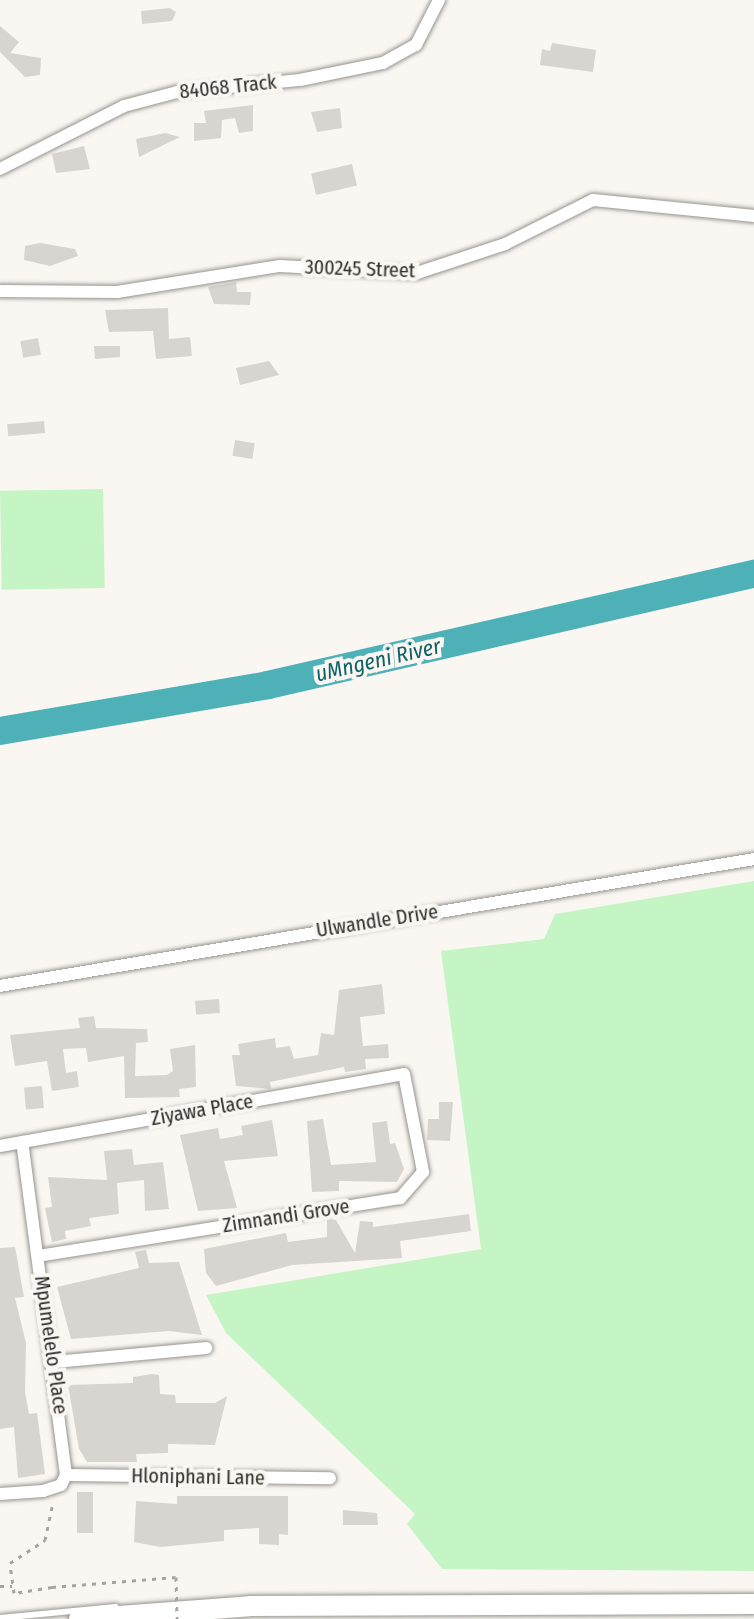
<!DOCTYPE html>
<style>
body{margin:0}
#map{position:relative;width:754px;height:1619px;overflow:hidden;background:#faf7f2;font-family:"Fira Sans Condensed",sans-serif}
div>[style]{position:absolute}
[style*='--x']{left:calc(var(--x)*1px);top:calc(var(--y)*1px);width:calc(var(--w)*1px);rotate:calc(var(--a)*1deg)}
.green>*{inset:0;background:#c5f4c5;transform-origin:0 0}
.river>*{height:28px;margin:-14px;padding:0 14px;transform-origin:14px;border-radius:14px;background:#4fb1b8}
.building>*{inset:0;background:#d8d5d0;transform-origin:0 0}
.path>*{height:3px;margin-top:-1.5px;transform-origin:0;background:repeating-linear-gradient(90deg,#a7a5a1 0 4px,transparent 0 10px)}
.roads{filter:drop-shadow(0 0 2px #97938f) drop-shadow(0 0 2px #97938f)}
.service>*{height:6px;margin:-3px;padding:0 3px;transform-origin:3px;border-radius:3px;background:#fff}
.minor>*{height:12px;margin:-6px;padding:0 6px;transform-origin:6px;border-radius:6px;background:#fff}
.primary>*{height:20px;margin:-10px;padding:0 10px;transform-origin:10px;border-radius:10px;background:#fff}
.path-bridge>*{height:3px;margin-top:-1.5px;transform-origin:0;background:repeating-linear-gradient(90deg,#a7a5a1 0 4px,transparent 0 10px)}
span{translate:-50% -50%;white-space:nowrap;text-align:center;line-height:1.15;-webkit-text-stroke:8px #faf7f2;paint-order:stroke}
.street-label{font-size:20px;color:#2f2d2b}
.water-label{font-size:22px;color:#0f6267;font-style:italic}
</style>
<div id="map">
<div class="green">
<i style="left:103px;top:489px;width:99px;height:103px;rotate:89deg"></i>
<i style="clip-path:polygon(754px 881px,754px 1571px,442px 1569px,407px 1524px,415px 1514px,226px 1333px,206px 1295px,481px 1249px,441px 951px,544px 939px,555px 914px)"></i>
</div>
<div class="river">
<i style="--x:0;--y:731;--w:272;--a:-9.7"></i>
<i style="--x:268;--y:685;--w:499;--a:-12.9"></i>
</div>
<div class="building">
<i style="clip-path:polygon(170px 8px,176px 12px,172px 21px,142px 24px,141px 11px)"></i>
<i style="clip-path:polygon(0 26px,19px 42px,10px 53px,41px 58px,40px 75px,25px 77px,0 52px)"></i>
<i style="clip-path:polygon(552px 43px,596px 50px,593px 72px,540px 65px,542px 49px,550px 51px)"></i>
<i style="clip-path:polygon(253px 105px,253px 131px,239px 133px,235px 118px,222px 120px,221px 138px,194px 141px,194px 123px,206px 123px,204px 111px)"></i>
<i style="clip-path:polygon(340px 108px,342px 128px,317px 132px,311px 112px)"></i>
<i style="clip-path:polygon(165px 133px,180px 137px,139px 157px,136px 139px)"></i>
<i style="clip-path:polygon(84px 146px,90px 169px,56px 173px,52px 154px)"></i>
<i style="left:352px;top:164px;width:22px;height:42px;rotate:77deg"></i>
<i style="clip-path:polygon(40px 243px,75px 249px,78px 256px,50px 266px,24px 260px,25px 246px)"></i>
<i style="clip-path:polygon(236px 282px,237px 292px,251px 292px,250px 305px,214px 304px,208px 287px)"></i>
<i style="clip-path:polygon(168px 308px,169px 339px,190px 337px,192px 356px,156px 359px,153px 331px,109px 332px,105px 310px)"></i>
<i style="left:38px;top:338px;width:17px;height:18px;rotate:80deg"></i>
<i style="clip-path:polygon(94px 346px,120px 346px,120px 357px,95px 359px)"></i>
<i style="clip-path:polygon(269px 361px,279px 375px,240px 385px,236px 368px)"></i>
<i style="left:44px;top:421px;width:12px;height:37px;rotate:85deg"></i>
<i style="left:235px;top:440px;width:20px;height:16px;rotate:9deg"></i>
<i style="clip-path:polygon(382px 984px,385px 1014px,360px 1017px,363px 1046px,388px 1044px,389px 1058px,365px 1059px,366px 1069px,345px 1072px,344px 1067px,270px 1082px,271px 1089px,236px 1086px,232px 1055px,240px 1055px,238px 1044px,275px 1038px,276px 1048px,290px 1046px,294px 1059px,318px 1055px,321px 1033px,334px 1035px,339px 990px)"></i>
<i style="left:219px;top:999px;width:14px;height:24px;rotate:86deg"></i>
<i style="clip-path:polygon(94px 1016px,96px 1028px,147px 1029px,148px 1042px,136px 1043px,135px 1076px,167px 1075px,173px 1071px,170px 1049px,195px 1045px,196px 1087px,179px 1089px,180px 1097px,125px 1098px,124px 1056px,88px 1062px,86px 1048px,63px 1049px,66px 1073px,77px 1071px,79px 1087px,52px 1091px,47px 1061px,15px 1066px,10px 1035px,80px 1028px,78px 1018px)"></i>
<i style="left:42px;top:1086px;width:22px;height:18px;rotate:85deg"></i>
<i style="clip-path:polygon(439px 1102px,453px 1102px,450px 1141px,427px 1140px,428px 1119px,439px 1119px)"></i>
<i style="clip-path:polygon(323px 1119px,331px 1165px,376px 1162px,372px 1123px,387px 1121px,390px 1144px,395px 1143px,404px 1169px,397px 1182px,339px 1181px,339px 1191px,312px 1192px,307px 1121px)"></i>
<i style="clip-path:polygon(272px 1120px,278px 1156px,224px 1161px,237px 1208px,198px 1211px,180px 1135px,218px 1128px,220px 1139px,243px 1135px,241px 1126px)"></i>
<i style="clip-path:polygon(132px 1149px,134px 1165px,163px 1162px,169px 1209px,145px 1211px,144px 1180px,117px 1183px,119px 1214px,89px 1218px,91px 1226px,65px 1231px,66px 1239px,52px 1242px,45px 1208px,52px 1207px,48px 1177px,107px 1180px,104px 1151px)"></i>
<i style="clip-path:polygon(469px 1214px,471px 1231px,400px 1241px,402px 1258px,292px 1265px,216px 1286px,206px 1273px,204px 1249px,286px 1233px,288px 1242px,327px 1237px,327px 1219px,336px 1220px,355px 1253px,360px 1221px,373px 1222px,373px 1227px)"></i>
<i style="clip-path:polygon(15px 1247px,24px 1297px,15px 1298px,26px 1343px,25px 1392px,29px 1414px,37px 1413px,45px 1474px,18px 1478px,14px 1427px,0 1429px,0 1248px)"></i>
<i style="clip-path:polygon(146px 1250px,149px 1263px,179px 1262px,202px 1335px,169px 1331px,71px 1339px,57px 1287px,139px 1268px,135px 1252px)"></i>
<i style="clip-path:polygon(152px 1374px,159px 1375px,160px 1394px,175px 1395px,176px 1403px,215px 1403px,227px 1396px,215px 1445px,168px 1444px,168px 1453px,136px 1454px,137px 1462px,87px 1462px,79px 1449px,68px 1385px,133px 1383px,133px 1377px)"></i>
<i style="left:77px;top:1492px;width:16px;height:41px"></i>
<i style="clip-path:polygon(177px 1496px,288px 1496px,288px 1535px,279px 1534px,279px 1545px,259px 1544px,259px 1528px,224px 1530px,224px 1541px,160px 1547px,134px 1542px,136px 1501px,177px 1504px)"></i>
<i style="clip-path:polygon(343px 1510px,377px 1513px,378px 1525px,343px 1525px)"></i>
</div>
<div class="path">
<i style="--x:0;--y:1586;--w:12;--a:0"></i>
<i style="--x:52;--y:1587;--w:38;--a:171"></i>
<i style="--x:14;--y:1593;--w:30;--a:-98"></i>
<i style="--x:10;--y:1563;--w:42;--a:-33.3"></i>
<i style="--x:45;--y:1540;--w:38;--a:-78"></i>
</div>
<div class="roads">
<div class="service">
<i style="--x:0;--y:1618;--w:116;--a:-5.5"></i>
</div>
<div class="minor">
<i style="--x:0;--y:169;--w:139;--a:-26.9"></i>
<i style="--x:124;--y:106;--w:55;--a:-14.8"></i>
<i style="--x:177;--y:92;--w:124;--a:-5.6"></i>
<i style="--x:300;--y:80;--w:85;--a:-11.6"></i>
<i style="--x:383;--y:63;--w:38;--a:-29"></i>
<i style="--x:416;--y:45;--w:51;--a:-62.9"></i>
<i style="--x:0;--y:291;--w:117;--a:0.5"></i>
<i style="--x:117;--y:292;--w:165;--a:-9.1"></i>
<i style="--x:280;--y:266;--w:137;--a:2.9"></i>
<i style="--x:417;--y:273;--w:93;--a:-18.2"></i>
<i style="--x:505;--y:244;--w:98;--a:-26.6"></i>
<i style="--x:593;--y:200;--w:162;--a:5.7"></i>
<i style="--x:0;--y:986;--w:765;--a:-9.56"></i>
<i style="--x:0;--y:1146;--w:410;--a:-10.1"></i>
<i style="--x:404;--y:1074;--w:100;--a:79"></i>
<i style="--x:423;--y:1172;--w:35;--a:131"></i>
<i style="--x:400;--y:1198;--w:366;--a:170.9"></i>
<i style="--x:55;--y:1362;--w:152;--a:-5.3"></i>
<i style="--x:66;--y:1475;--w:264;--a:0.7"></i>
<i style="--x:0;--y:1494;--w:43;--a:-4"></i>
<i style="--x:43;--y:1491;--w:19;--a:-18"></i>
<i style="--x:61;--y:1485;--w:11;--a:-63"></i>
<i style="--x:66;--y:1475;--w:336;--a:-97.5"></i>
</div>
<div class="primary">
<i style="--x:79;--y:1619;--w:171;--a:-4.3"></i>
<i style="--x:250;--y:1606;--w:504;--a:-0.23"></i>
</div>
</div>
<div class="path-bridge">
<i style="--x:52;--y:1587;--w:124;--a:-4.6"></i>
<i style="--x:176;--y:1577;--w:42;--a:88.6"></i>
</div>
<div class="street-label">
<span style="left:228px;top:87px;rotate:-6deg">84068 Track</span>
<span style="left:360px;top:269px;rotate:2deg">300245 Street</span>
<span style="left:377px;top:921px;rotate:-9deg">Ulwandle Drive</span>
<span style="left:202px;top:1110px;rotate:-10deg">Ziyawa Place</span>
<span style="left:286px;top:1216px;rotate:-9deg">Zimnandi Grove</span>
<span style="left:51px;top:1345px;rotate:82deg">Mpumelelo Place</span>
<span style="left:198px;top:1477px;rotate:1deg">Hloniphani Lane</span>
</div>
<div class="water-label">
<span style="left:378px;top:660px;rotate:-13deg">uMngeni River</span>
</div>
</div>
